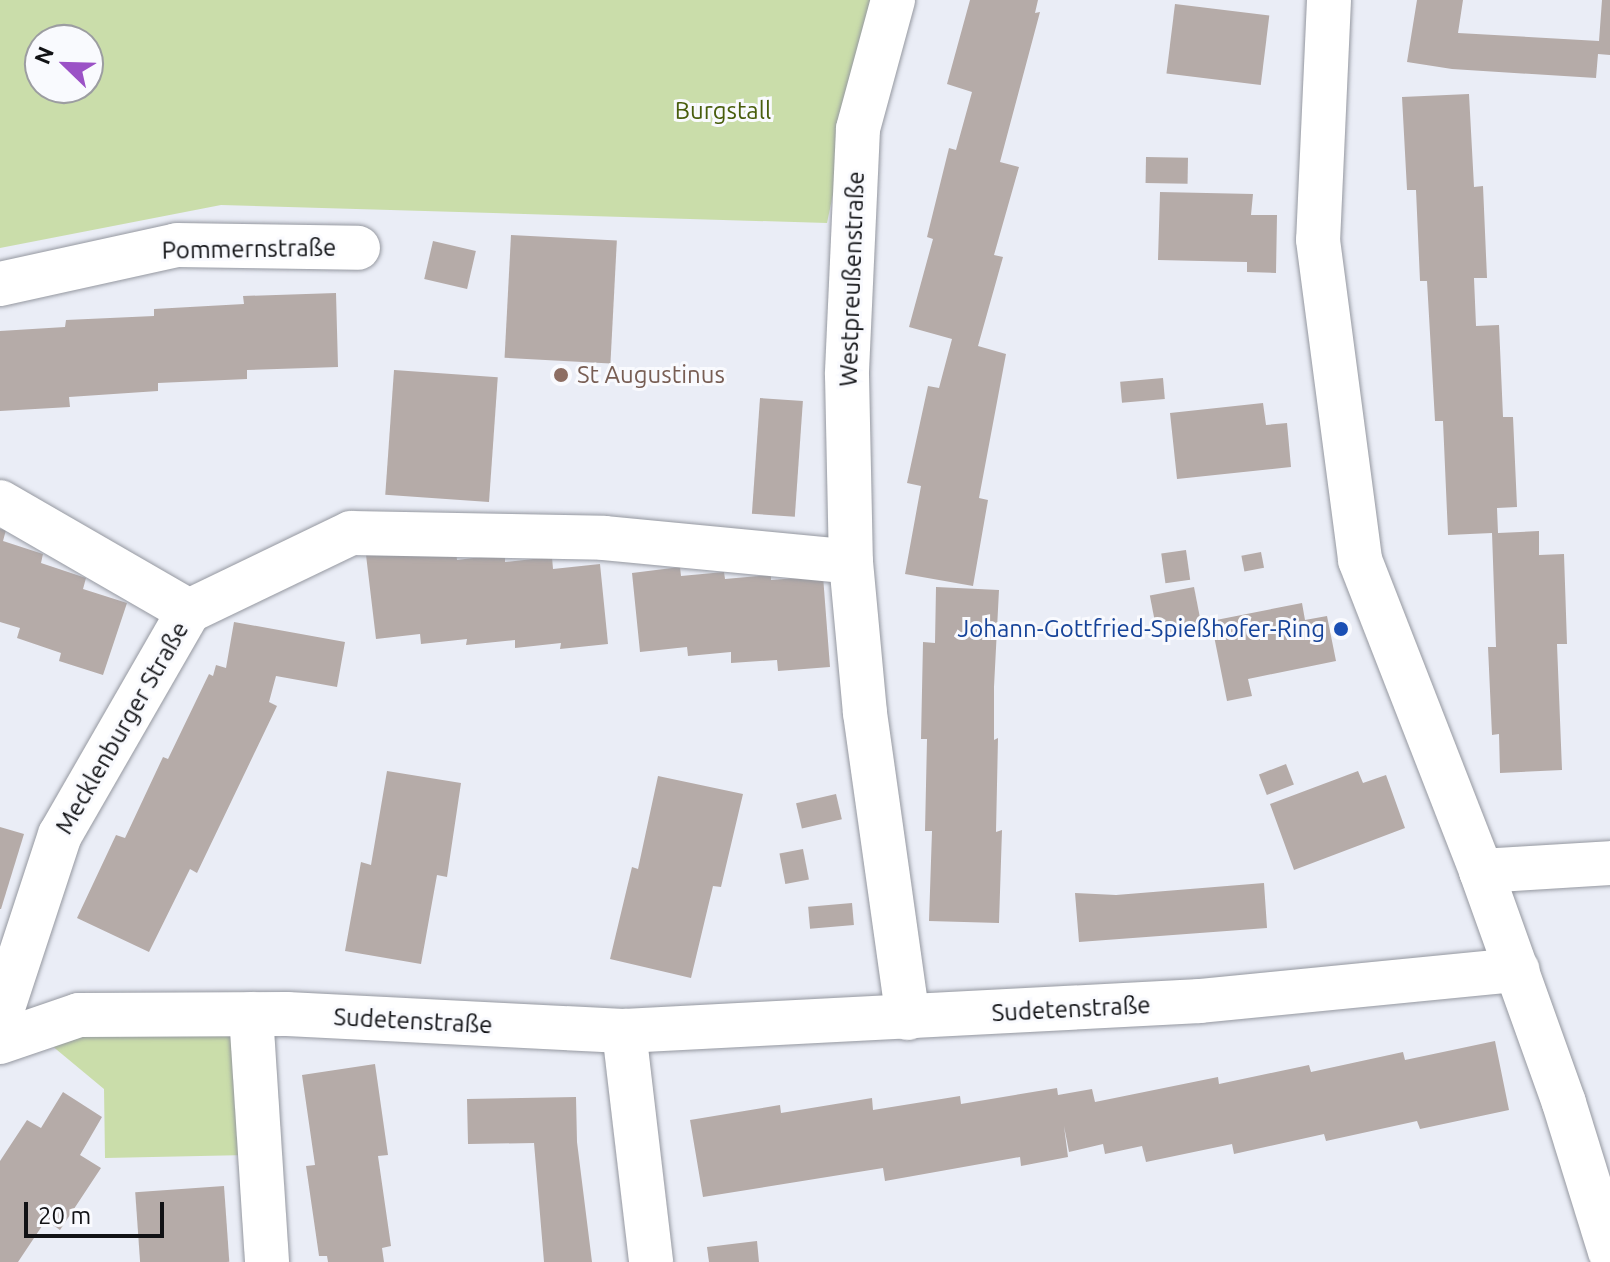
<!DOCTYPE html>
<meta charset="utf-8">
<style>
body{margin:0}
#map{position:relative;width:1610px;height:1262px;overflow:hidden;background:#eaedf6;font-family:Ubuntu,sans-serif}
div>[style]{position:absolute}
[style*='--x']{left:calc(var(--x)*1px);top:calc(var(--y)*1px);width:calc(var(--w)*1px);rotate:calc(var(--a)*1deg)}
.green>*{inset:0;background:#caddaa}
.building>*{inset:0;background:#b5aba8;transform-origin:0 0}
.roads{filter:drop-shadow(0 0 2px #9598a0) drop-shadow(0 0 2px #9598a0)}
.minor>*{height:44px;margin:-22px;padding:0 22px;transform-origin:22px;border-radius:22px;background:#fff}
.dots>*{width:22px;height:22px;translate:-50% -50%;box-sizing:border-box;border:4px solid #f9fafe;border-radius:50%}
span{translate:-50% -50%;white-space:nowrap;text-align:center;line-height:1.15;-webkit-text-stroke:6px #f9fafe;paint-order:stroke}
.park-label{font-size:24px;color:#485d0c}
.street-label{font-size:24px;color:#111215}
.education-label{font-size:24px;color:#785e54}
.left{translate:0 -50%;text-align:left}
.transit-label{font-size:24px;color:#164399}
.right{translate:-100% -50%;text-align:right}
.north{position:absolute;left:24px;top:24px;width:80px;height:80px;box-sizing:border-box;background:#f9fafe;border:2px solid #9c9da1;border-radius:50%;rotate:293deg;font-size:22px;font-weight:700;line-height:32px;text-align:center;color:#111215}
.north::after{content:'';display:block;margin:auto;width:28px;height:36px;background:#9b52c6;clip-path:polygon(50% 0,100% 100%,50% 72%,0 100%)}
.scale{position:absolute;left:24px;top:1202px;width:140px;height:36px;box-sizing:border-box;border:4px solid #111215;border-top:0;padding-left:10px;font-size:24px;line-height:28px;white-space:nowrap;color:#111215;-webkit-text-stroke:6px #f9fafe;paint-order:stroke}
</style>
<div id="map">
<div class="green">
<i style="clip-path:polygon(evenodd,0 0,873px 0,827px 223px,221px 205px,0 248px,0 0,40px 40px,88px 40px,88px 88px,40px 88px,40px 40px)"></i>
<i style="clip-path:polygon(242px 1024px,248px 1155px,105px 1158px,104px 1089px,45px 1040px)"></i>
</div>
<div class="building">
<i style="clip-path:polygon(970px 0,1038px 0,1035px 13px,1040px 12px,1000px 162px,1019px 167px,994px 255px,1003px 257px,978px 346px,1006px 354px,979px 498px,988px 500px,973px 586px,905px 574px,921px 486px,907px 483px,928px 386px,939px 388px,952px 339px,909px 327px,933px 239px,927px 237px,949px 148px,956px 150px,972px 92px,947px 84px)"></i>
<i style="clip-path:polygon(1417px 0,1463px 0,1458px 33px,1599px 41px,1602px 0,1610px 0,1610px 55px,1598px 54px,1596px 78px,1452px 69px,1407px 62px)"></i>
<i style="left:1175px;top:4px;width:95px;height:70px;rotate:7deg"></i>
<i style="clip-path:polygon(1469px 94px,1474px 187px,1483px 186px,1487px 278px,1474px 278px,1476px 326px,1499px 325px,1503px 417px,1513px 417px,1517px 507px,1497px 508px,1498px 533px,1539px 531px,1539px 555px,1564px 554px,1567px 644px,1557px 644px,1562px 770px,1500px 773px,1499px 734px,1492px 735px,1488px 647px,1496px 647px,1492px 533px,1448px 535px,1443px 421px,1435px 421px,1427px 281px,1420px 281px,1416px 190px,1407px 190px,1402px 97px)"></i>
<i style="left:1146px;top:157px;width:42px;height:26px;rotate:1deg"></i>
<i style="clip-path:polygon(1160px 192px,1253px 194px,1251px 215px,1277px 215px,1276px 273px,1247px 272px,1247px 262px,1158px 260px)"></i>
<i style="left:511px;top:235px;width:106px;height:123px;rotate:3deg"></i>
<i style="left:433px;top:241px;width:44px;height:39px;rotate:13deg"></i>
<i style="clip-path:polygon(336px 293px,338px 367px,247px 370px,247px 379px,158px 383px,158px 391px,69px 397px,70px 407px,0 411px,0 331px,65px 327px,66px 320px,154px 316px,154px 309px,244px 304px,243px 296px)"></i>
<i style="left:394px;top:370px;width:104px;height:125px;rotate:4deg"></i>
<i style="left:1163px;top:378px;width:21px;height:43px;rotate:85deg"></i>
<i style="left:760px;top:398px;width:43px;height:116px;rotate:4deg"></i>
<i style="clip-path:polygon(1263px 403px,1266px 425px,1287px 423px,1291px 467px,1177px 479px,1170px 413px)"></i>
<i style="clip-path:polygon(0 529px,6px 530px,3px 541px,43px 554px,41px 563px,86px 578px,83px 589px,127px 603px,103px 675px,59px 661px,61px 653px,17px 638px,20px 628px,0 622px)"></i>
<i style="clip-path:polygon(456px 550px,457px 560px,505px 554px,505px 562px,552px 557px,553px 569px,600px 564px,608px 644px,560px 649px,561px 643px,515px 648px,515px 640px,466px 645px,467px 639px,421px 644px,420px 634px,376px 639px,366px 555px)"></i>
<i style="left:1186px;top:550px;width:30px;height:25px;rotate:82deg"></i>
<i style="left:1261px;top:552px;width:16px;height:20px;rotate:79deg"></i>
<i style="clip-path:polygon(680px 567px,681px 576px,724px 572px,725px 579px,771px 575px,771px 580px,823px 576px,830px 667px,778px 671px,777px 660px,731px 663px,731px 652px,688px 656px,687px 647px,640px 652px,632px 573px)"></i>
<i style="clip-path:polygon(936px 587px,999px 590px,994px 687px,994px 740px,998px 738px,996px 832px,1002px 830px,999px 923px,929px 921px,932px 831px,925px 831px,927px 739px,921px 739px,923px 642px,935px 643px)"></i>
<i style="left:1194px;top:587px;width:43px;height:45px;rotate:79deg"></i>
<i style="clip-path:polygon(1302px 603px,1305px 620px,1327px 616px,1336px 661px,1248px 679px,1252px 696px,1227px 701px,1211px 621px)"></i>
<i style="clip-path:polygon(234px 622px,345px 642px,337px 687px,276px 676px,269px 702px,277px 706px,197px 873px,190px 869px,149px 952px,77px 918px,116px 835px,125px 838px,163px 757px,168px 759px,209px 674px,213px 676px,216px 665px,226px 668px)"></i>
<i style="left:1286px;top:764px;width:22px;height:29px;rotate:69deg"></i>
<i style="clip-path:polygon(387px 771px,461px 783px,447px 877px,437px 875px,421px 964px,345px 951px,361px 862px,371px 865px)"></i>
<i style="clip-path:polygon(1358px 771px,1363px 783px,1386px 775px,1405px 828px,1294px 870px,1270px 804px)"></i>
<i style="clip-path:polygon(658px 776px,743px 794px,721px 887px,713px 886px,691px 978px,610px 959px,632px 867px,638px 869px)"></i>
<i style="left:836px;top:794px;width:26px;height:41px;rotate:77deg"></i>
<i style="clip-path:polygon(0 827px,24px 834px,1px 909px,0 909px)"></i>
<i style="left:803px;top:849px;width:31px;height:24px;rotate:79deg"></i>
<i style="clip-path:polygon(1264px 883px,1267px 928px,1079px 942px,1075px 893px,1116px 895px)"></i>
<i style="left:852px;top:903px;width:22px;height:44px;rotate:85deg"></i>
<i style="clip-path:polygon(1495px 1041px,1509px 1110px,1420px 1129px,1417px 1121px,1326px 1141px,1324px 1134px,1234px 1154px,1232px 1144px,1146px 1162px,1142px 1146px,1105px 1154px,1103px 1144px,1069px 1152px,1064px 1126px,1068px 1157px,1021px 1166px,1020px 1157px,885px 1181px,883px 1168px,703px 1197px,690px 1120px,780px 1105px,781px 1113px,872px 1098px,873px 1110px,960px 1096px,961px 1104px,1057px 1088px,1058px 1095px,1092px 1089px,1095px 1102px,1218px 1077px,1219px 1084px,1309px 1065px,1311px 1072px,1403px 1052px,1405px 1060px)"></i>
<i style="clip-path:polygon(375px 1064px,388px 1155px,378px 1156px,391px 1246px,382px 1248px,384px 1262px,328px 1262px,327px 1256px,319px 1256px,306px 1166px,315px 1165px,302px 1075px)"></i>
<i style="clip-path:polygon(63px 1092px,102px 1117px,80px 1155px,101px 1168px,60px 1230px,46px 1220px,18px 1262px,0 1262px,0 1161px,27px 1120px,41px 1128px)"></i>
<i style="clip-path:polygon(576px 1097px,577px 1142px,592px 1262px,544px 1262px,534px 1143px,468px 1144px,467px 1099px)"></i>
<i style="left:224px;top:1186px;width:76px;height:89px;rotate:86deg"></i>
<i style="clip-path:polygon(757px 1241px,759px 1262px,709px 1262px,707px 1247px)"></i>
</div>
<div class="roads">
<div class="minor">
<i style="--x:893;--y:0;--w:134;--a:105.2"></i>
<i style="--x:858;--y:129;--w:246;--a:92.6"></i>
<i style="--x:847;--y:375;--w:187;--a:88.8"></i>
<i style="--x:851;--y:562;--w:152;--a:84.7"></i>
<i style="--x:865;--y:713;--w:308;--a:82"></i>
<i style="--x:1329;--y:0;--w:240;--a:92.6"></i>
<i style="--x:1318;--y:240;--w:323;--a:82.5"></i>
<i style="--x:1360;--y:560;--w:334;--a:68.7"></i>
<i style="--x:1481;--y:871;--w:246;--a:70.3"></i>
<i style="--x:1564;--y:1103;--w:156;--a:72.8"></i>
<i style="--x:0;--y:284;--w:181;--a:-12.4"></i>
<i style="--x:177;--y:245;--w:181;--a:0.9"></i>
<i style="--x:0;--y:502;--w:218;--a:30"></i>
<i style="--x:1481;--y:871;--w:129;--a:-3.5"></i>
<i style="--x:251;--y:1014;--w:249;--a:86.3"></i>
<i style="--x:0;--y:1017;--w:192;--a:-71.8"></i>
<i style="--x:60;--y:835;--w:258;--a:-60.1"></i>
<i style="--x:189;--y:611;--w:180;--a:-25.7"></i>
<i style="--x:351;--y:533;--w:253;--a:1.1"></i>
<i style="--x:604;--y:538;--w:248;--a:5.5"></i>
<i style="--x:624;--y:1031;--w:233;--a:83.3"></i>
<i style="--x:0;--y:1042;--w:83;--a:-18.9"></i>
<i style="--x:79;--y:1015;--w:208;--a:-0.3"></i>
<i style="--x:287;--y:1014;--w:337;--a:2.9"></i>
<i style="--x:624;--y:1031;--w:577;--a:-2.98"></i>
<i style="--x:1200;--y:1001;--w:319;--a:-5.6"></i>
</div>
</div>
<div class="dots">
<i style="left:561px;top:375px;background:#8d6e63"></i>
<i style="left:1341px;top:629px;background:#1a4fb4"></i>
</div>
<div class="park-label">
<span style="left:723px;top:111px">Burgstall</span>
</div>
<div class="street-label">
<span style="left:249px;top:249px;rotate:-1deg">Pommernstraße</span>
<span style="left:852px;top:279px;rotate:-88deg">Westpreußenstraße</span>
<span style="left:122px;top:728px;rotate:-60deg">Mecklenburger Straße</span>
<span style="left:1071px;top:1009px;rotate:-3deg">Sudetenstraße</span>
<span style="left:413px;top:1021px;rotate:3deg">Sudetenstraße</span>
</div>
<div class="education-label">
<span class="left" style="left:577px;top:375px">St Augustinus</span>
</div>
<div class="transit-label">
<span class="right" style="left:1325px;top:629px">Johann-Gottfried-Spießhofer-Ring</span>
</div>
<div class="north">N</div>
<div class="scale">20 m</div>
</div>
